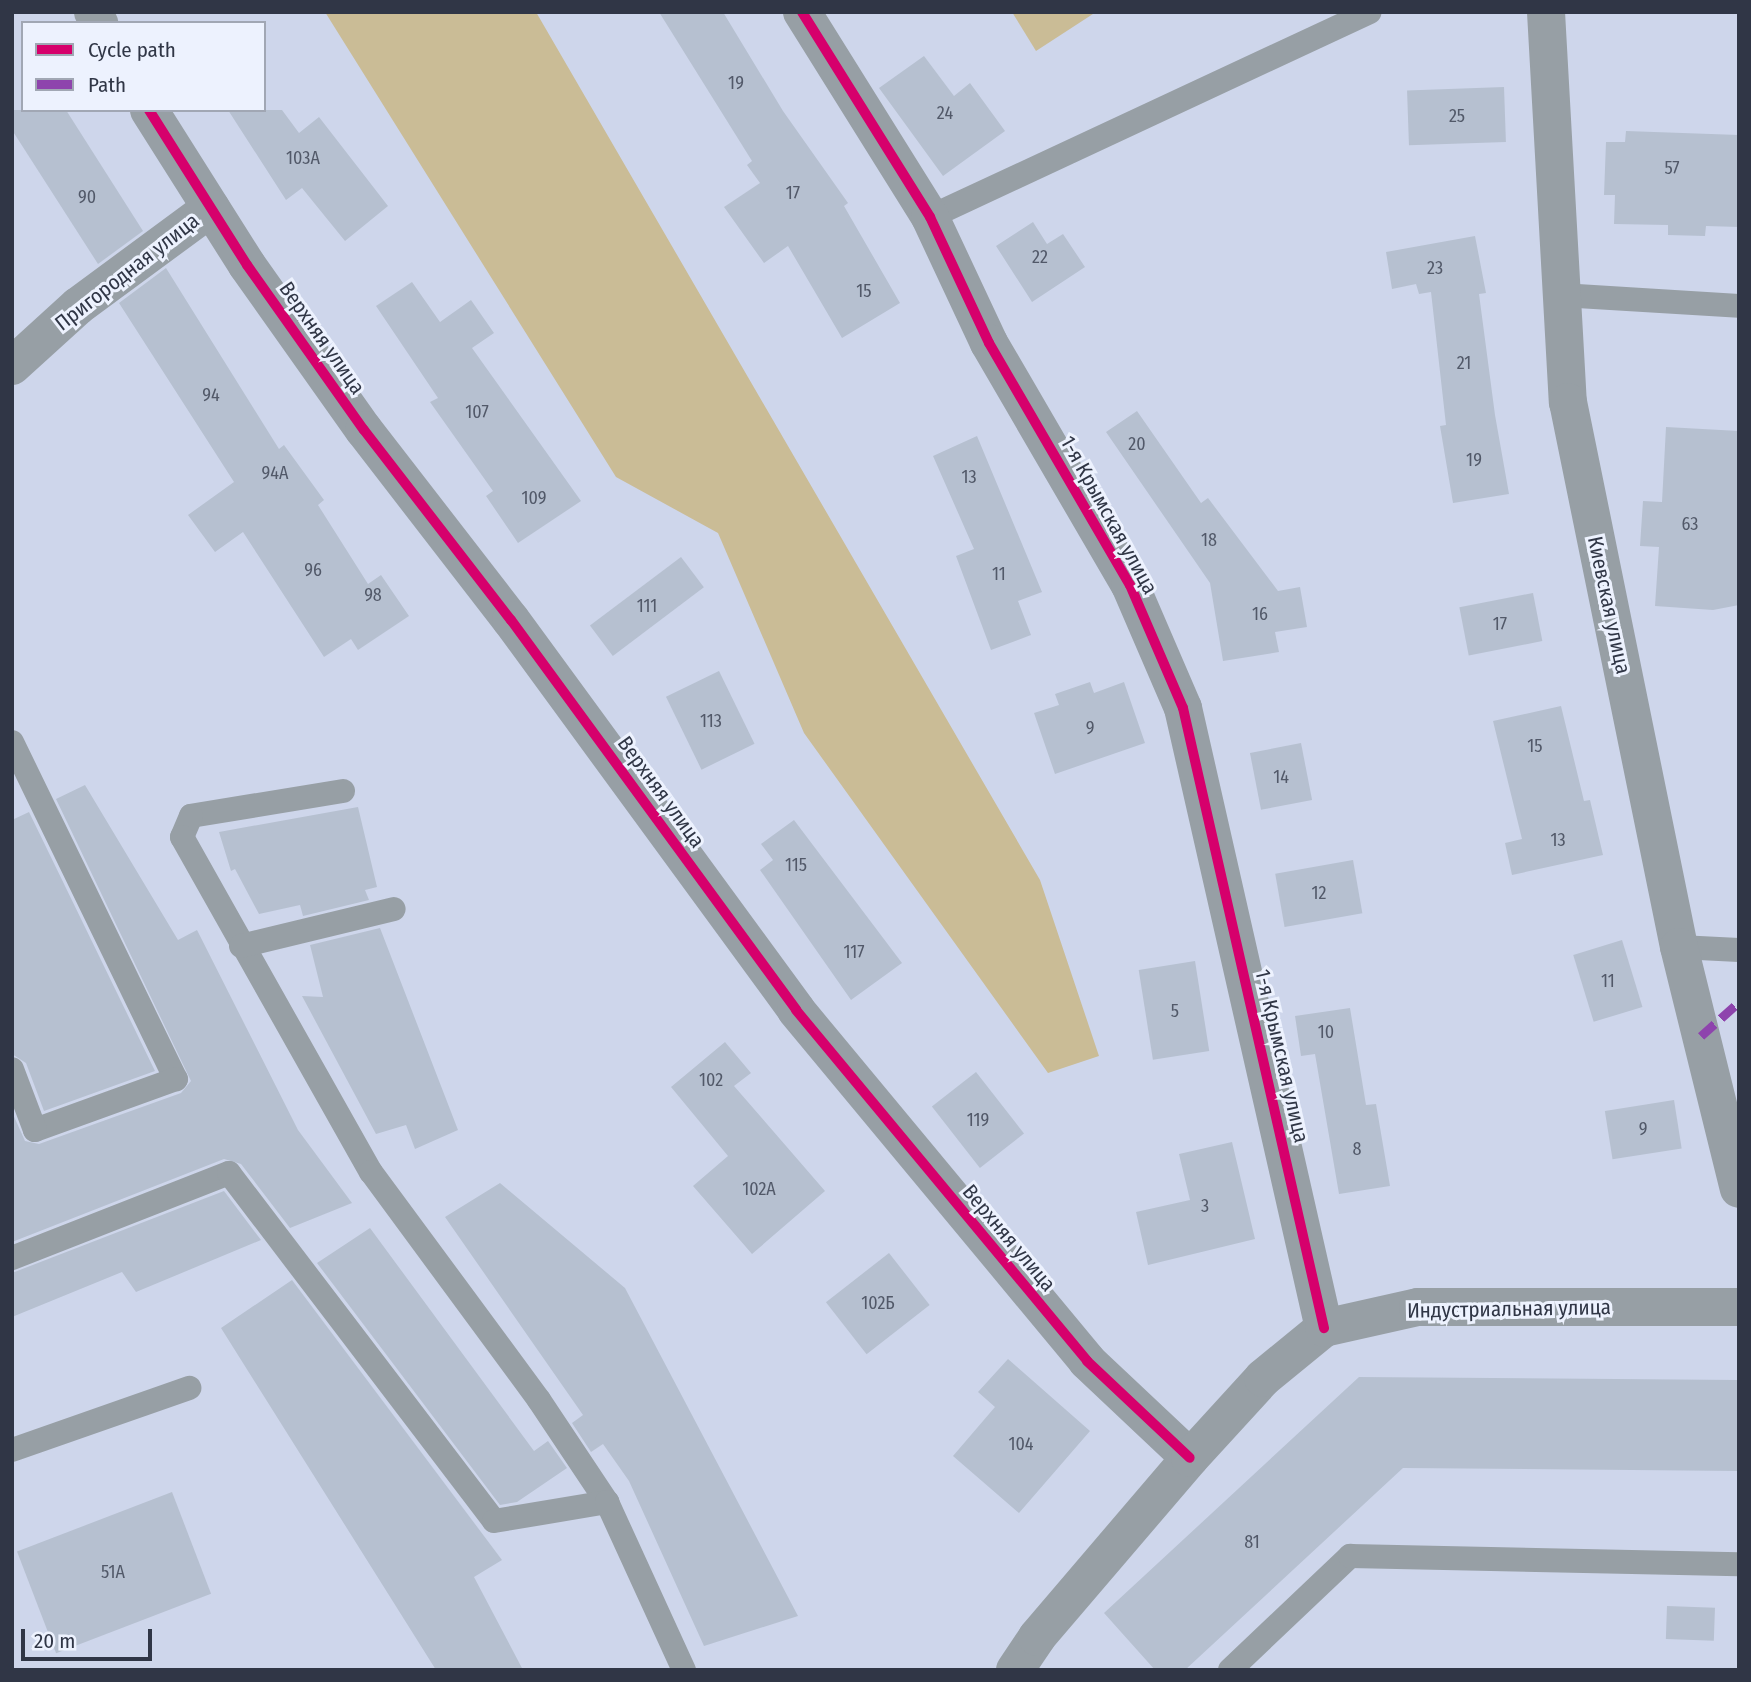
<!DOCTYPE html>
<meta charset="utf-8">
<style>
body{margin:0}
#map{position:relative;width:1751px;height:1682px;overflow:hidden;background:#ced6eb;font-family:"Fira Sans Condensed",sans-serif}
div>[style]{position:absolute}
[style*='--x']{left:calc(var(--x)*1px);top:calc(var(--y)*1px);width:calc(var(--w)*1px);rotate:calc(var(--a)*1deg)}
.green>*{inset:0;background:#cabc96}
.building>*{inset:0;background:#b6c0d0;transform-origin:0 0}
.service>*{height:24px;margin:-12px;padding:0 12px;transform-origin:12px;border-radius:12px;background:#979fa5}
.minor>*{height:38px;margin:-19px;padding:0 19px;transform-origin:19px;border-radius:19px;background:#979fa5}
.quiet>*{height:9px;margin-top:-4.5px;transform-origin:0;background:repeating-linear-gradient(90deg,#8e44ad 0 18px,transparent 0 27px)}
.cycleway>*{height:10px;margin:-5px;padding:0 5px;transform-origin:5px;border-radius:5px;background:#d6006c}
span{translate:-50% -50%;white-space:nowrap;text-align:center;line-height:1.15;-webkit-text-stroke:6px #edf2fe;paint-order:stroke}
.number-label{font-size:18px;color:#525969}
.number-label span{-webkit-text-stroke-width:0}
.street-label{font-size:21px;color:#303646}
.frame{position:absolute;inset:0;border:14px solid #303646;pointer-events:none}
.legend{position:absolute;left:21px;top:21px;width:245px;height:91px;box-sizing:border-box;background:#edf2fe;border:2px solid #a1a7b4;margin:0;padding:9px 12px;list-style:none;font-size:21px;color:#303646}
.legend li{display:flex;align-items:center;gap:14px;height:35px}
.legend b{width:35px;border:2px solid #a1a7b4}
.scale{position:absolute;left:21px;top:1629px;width:131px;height:32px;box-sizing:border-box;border:4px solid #303646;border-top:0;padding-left:9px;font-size:21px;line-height:24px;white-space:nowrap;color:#303646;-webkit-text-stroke:5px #edf2fe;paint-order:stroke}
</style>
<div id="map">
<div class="green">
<i style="clip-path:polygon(325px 12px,536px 12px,1040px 880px,1099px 1056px,1048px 1073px,804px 733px,718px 533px,616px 477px)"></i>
<i style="clip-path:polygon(1012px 12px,1096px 12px,1036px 51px)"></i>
</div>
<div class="building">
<i style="clip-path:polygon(659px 12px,723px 12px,783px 111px,848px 203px,844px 206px,900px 303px,842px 338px,788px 246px,764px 263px,724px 207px,760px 183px,747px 165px,752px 161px)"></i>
<i style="clip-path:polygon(924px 56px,954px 96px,970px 83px,1005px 131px,943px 176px,879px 88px)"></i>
<i style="left:1504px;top:87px;width:55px;height:97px;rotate:88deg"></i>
<i style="clip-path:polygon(12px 110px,66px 110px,143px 231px,98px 264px,12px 130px)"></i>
<i style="clip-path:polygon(228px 110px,282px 110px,299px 133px,319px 117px,388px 206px,345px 241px,302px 188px,286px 200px)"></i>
<i style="clip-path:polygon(1626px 131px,1739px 135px,1739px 227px,1706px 226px,1705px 236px,1668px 235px,1668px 225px,1614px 224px,1615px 195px,1604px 195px,1606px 142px,1625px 142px)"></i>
<i style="clip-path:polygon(1033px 222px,1047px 244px,1063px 234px,1085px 267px,1032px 302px,996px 246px)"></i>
<i style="clip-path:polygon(1475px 236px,1486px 293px,1479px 294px,1495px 415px,1509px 494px,1453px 503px,1440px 426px,1446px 425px,1431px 292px,1419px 294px,1416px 284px,1392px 289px,1386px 252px)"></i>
<i style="clip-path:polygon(166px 268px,279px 449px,284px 445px,324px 500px,318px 505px,368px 584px,381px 575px,409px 616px,358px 650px,351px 639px,324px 657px,243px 532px,215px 552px,188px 515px,234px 482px,119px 303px)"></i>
<i style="clip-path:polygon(412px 282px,440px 322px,471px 300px,494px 333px,472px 348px,581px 501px,518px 543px,486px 496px,493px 491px,430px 402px,438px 398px,376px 306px)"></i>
<i style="clip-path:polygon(1137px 411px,1201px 503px,1208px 498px,1278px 591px,1300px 587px,1307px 627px,1275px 632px,1279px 652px,1223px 661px,1210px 583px,1106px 432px)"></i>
<i style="clip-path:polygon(1666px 427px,1739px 431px,1739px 605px,1713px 610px,1655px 606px,1659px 547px,1640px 546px,1643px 501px,1662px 502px)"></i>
<i style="clip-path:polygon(977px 436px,1042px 592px,1018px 601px,1031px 635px,991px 650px,956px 556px,974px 549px,933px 456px)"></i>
<i style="left:681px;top:557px;width:38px;height:114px;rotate:53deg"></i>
<i style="left:1533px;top:593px;width:49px;height:75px;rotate:79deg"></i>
<i style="left:719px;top:671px;width:81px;height:59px;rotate:64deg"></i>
<i style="clip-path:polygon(1090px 682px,1094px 693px,1124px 682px,1145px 743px,1055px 774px,1034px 713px,1059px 705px,1055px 694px)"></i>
<i style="clip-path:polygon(1561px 706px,1584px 801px,1590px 800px,1603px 855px,1512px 875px,1505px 843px,1522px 839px,1493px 721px)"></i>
<i style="left:1301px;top:743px;width:58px;height:52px;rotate:79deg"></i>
<i style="clip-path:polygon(85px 785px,178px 940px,197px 930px,298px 1130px,352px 1203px,290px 1228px,241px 1164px,224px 1159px,12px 1242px,12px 1112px,25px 1141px,39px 1144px,181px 1093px,191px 1081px,56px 799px)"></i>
<i style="clip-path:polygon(358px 807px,377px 887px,365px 890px,369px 900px,303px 916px,300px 905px,259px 914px,235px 869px,231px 871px,219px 832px)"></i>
<i style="clip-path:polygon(29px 812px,155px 1071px,44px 1111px,26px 1063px,12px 1054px,12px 820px)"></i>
<i style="clip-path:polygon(794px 820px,902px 963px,851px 1000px,760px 870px,773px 860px,761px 844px)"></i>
<i style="left:1353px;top:860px;width:54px;height:79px;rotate:80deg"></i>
<i style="clip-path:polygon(380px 928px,458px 1130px,415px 1149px,406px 1125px,376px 1134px,302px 996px,323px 997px,310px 945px)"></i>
<i style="left:1622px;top:940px;width:70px;height:51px;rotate:73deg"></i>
<i style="left:1195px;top:961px;width:91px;height:57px;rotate:81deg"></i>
<i style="clip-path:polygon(1350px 1008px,1366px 1105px,1376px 1104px,1390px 1186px,1339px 1194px,1315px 1054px,1301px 1056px,1295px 1016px)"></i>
<i style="clip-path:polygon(725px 1042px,751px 1073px,734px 1086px,825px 1191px,752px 1254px,693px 1186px,728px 1156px,671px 1087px)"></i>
<i style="left:976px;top:1072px;width:78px;height:56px;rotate:52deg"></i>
<i style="left:1674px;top:1100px;width:49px;height:70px;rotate:81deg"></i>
<i style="clip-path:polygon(1232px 1142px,1255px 1239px,1148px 1265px,1136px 1212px,1190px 1200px,1179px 1154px)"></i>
<i style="clip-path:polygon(500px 1183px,625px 1288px,798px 1616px,704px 1646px,629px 1481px,603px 1444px,591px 1452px,572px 1423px,583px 1415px,445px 1217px)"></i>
<i style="clip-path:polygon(224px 1191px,261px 1240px,136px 1292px,122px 1272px,12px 1317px,12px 1273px)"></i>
<i style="clip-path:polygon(370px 1228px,534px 1451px,548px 1441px,567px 1468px,517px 1502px,500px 1505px,317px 1263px)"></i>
<i style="left:889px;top:1253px;width:66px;height:80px;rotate:52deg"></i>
<i style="clip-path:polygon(292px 1280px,502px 1560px,474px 1577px,523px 1670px,436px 1670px,221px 1328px)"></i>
<i style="clip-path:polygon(1008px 1359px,1090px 1431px,1019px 1513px,953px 1456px,995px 1407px,978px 1392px)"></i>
<i style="clip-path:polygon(1359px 1377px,1739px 1380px,1739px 1471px,1403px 1468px,1185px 1670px,1155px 1670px,1104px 1613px)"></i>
<i style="left:172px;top:1492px;width:109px;height:166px;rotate:69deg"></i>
<i style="left:1667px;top:1606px;width:48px;height:33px;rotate:2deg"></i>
</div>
<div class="service">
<i style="--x:930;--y:217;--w:485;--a:-25"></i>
<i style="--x:1561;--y:295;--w:178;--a:3.5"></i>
<i style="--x:12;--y:742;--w:375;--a:64.1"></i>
<i style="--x:176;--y:1079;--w:150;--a:160.1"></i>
<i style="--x:35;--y:1130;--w:65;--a:-110.7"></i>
<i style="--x:343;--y:791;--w:154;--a:170.7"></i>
<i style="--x:191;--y:816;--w:23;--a:113"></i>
<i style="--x:182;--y:837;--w:385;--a:60.6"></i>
<i style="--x:371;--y:1172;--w:283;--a:53.6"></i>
<i style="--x:539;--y:1400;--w:123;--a:56.3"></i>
<i style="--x:241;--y:946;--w:157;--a:-13.6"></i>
<i style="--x:1679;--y:947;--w:60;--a:2.9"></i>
<i style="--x:12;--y:1258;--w:233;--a:-21.4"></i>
<i style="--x:229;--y:1173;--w:437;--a:52.7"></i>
<i style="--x:494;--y:1521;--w:115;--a:-9.5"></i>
<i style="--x:607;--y:1502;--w:185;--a:65.4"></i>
<i style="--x:12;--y:1450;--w:188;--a:-19.3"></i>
<i style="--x:1230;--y:1670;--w:166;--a:-43.5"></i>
<i style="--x:1350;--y:1556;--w:389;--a:1.2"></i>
</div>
<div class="minor">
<i style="--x:93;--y:12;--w:13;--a:61"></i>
<i style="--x:802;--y:12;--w:242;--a:58"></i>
<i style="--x:930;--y:217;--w:139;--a:64.9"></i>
<i style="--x:989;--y:343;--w:280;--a:59.8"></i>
<i style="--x:1130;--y:585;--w:134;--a:66.7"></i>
<i style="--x:1183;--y:708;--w:636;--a:77.19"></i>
<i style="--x:1546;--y:12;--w:391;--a:86.8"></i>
<i style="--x:1568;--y:402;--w:556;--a:78.49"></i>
<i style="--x:1679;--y:947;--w:249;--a:76.1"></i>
<i style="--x:149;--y:110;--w:183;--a:57.7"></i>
<i style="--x:247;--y:265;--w:202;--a:54.7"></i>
<i style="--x:364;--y:430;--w:240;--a:52.3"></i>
<i style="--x:511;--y:620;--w:483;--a:53.8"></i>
<i style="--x:796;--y:1010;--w:456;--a:50.3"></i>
<i style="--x:1087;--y:1361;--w:141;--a:43.3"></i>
<i style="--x:12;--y:366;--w:89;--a:-42.3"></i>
<i style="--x:78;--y:306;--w:165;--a:-36.4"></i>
<i style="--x:1015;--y:1670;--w:40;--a:-56"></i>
<i style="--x:1037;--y:1637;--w:235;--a:-49.5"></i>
<i style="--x:1190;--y:1458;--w:108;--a:-47.6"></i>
<i style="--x:1263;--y:1378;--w:79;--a:-39.3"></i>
<i style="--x:1324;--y:1328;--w:96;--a:-12.6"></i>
<i style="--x:1418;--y:1307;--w:321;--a:0"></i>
</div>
<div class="quiet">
<i style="--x:1701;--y:1036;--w:51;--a:-41.8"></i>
</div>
<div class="cycleway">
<i style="--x:802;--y:12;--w:242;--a:58"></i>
<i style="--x:930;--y:217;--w:139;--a:64.9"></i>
<i style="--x:989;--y:343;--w:280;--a:59.8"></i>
<i style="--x:1130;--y:585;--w:134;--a:66.7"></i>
<i style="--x:1183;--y:708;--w:636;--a:77.19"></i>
<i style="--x:149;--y:110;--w:183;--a:57.7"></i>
<i style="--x:247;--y:265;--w:202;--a:54.7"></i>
<i style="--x:364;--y:430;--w:240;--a:52.3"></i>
<i style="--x:511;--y:620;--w:483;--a:53.8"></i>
<i style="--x:796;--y:1010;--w:456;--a:50.3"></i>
<i style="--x:1087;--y:1361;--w:141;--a:43.3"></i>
</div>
<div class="number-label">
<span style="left:736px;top:83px">19</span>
<span style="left:945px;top:113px">24</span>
<span style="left:1457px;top:116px">25</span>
<span style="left:303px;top:158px">103А</span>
<span style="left:1672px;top:168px">57</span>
<span style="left:793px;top:193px">17</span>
<span style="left:87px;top:197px">90</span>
<span style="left:1040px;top:257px">22</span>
<span style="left:1435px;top:268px">23</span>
<span style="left:864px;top:291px">15</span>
<span style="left:1464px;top:363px">21</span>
<span style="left:211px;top:395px">94</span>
<span style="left:477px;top:412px">107</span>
<span style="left:1137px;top:444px">20</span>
<span style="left:1474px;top:460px">19</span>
<span style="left:275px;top:473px">94А</span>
<span style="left:969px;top:477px">13</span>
<span style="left:534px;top:498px">109</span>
<span style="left:1690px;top:524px">63</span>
<span style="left:1209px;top:540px">18</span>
<span style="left:313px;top:570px">96</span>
<span style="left:999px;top:574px">11</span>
<span style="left:373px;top:595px">98</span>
<span style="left:647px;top:606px">111</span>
<span style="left:1260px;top:614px">16</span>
<span style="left:1500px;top:624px">17</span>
<span style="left:711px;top:721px">113</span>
<span style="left:1090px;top:728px">9</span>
<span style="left:1535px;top:746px">15</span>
<span style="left:1281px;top:777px">14</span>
<span style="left:1558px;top:840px">13</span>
<span style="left:796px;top:865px">115</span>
<span style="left:1319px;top:893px">12</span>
<span style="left:854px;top:952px">117</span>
<span style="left:1608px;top:981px">11</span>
<span style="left:1175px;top:1011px">5</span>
<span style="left:1326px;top:1032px">10</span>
<span style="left:711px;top:1080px">102</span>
<span style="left:978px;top:1120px">119</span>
<span style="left:1643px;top:1129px">9</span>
<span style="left:1357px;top:1149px">8</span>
<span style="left:759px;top:1189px">102А</span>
<span style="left:1205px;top:1206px">3</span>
<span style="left:878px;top:1303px">102Б</span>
<span style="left:1021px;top:1444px">104</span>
<span style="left:1252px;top:1542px">81</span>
<span style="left:113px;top:1572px">51А</span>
</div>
<div class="street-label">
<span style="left:127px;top:272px;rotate:-38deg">Пригородная улица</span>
<span style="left:322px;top:338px;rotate:55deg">Верхняя улица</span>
<span style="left:1109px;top:515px;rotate:61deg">1-я Крымская улица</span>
<span style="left:1609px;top:605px;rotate:78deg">Киевская улица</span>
<span style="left:661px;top:792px;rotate:54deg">Верхняя улица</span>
<span style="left:1282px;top:1056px;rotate:77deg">1-я Крымская улица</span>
<span style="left:1009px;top:1238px;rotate:50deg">Верхняя улица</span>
<span style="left:1509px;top:1309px;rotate:-1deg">Индустриальная улица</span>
</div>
<div class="frame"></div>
<ul class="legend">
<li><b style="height:9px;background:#d6006c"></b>Cycle path</li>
<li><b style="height:9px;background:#8e44ad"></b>Path</li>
</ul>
<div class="scale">20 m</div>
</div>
